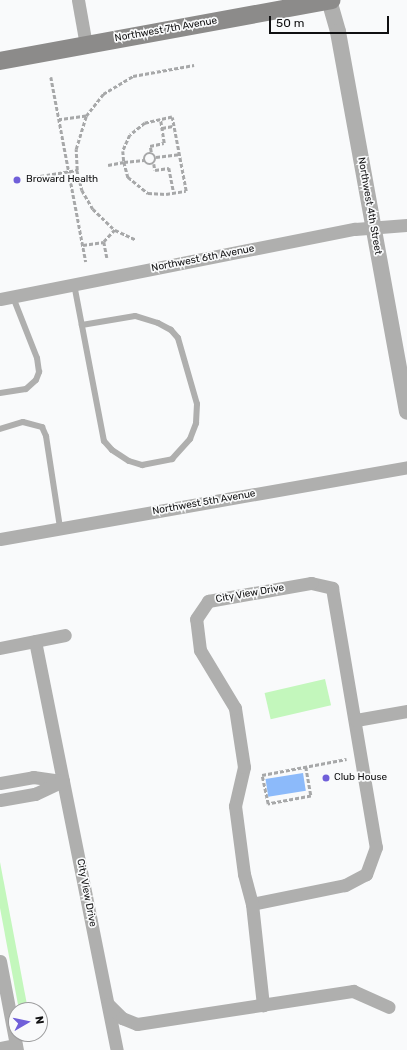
<!DOCTYPE html>
<style>
body{margin:0}
#map{position:relative;width:407px;height:1050px;overflow:hidden;background:#f9fafb;font-family:Rubik,sans-serif}
div>[style]{position:absolute}
[style*='--x']{left:calc(var(--x)*1px);top:calc(var(--y)*1px);width:calc(var(--w)*1px);rotate:calc(var(--a)*1deg)}
.green>*{inset:0;background:#c3f7bc;transform-origin:0 0}
.water>*{inset:0;background:#8cbafa;transform-origin:0 0}
.path>*{height:2.5px;margin-top:-1.25px;transform-origin:0;background:repeating-linear-gradient(90deg,#a7a8a9 0 4px,transparent 0 6px)}
.path>.ring{margin:-1.25px;padding:0;box-sizing:content-box;background:none;border:2.5px solid #a7a8a9;border-radius:50%}
.service>*{height:6px;margin:-3px;padding:0 3px;transform-origin:3px;border-radius:3px;background:#afafae}
.minor>*{height:13px;margin:-6.5px;padding:0 6.5px;transform-origin:6.5px;border-radius:6.5px;background:#afafae}
.tertiary>*{height:16px;margin:-8px;padding:0 8px;transform-origin:8px;border-radius:8px;background:#afafae}
.secondary>*{height:18px;margin:-9px;padding:0 9px;transform-origin:9px;border-radius:9px;background:#8c8b8a}
.dots>*{width:11px;height:11px;translate:-50% -50%;box-sizing:border-box;border:2px solid #f9fafb;border-radius:50%}
span{translate:-50% -50%;white-space:nowrap;text-align:center;line-height:1.15;-webkit-text-stroke:3.5px #f9fafb;paint-order:stroke}
.street-label{font-size:10px;color:#101011}
.poi-label{font-size:10px;color:#101011}
.left{translate:0 -50%;text-align:left}
.north{position:absolute;left:8px;top:1002px;width:40px;height:40px;box-sizing:border-box;background:#f9fafb;border:1px solid #9c9c9d;border-radius:50%;rotate:81deg;font-size:11px;font-weight:700;line-height:16px;text-align:center;color:#101011}
.north::after{content:'';display:block;margin:auto;width:14px;height:18px;background:#705fd9;clip-path:polygon(50% 0,100% 100%,50% 72%,0 100%)}
.scale{position:absolute;left:269px;top:16px;width:120px;height:18px;box-sizing:border-box;border:2px solid #101011;border-top:0;padding-left:5px;font-size:12px;line-height:14px;white-space:nowrap;color:#101011;-webkit-text-stroke:3px #f9fafb;paint-order:stroke}
</style>
<div id="map">
<div class="green">
<i style="left:325px;top:679px;width:27px;height:62px;rotate:77deg"></i>
<i style="clip-path:polygon(0 862px,28px 1010px,19px 1010px,0 908px)"></i>
</div>
<div class="water">
<i style="left:303px;top:773px;width:18px;height:38px;rotate:81deg"></i>
</div>
<div class="path">
<i style="--x:51;--y:77;--w:188;--a:79.3"></i>
<i style="--x:86;--y:116;--w:28;--a:-52"></i>
<i style="--x:103;--y:94;--w:35;--a:-31"></i>
<i style="--x:133;--y:76;--w:62;--a:-10.2"></i>
<i style="--x:162;--y:128;--w:11;--a:-10"></i>
<i style="--x:151;--y:152;--w:6;--a:-99"></i>
<i style="--x:150;--y:146;--w:14;--a:-12"></i>
<i style="--x:164;--y:143;--w:24;--a:-99"></i>
<i class="ring" style="left:144px;top:153px;width:9.5px;height:9.5px"></i>
<i style="--x:156;--y:157;--w:23;--a:-7"></i>
<i style="--x:154;--y:164;--w:6;--a:81"></i>
<i style="--x:155;--y:170;--w:14;--a:-8"></i>
<i style="--x:169;--y:168;--w:25;--a:79"></i>
<i style="--x:108;--y:165;--w:16;--a:-11"></i>
<i style="--x:124;--y:162;--w:16;--a:75"></i>
<i style="--x:128;--y:177;--w:26;--a:39"></i>
<i style="--x:148;--y:193;--w:18;--a:3"></i>
<i style="--x:166;--y:194;--w:20;--a:-9"></i>
<i style="--x:186;--y:191;--w:75;--a:-100.7"></i>
<i style="--x:172;--y:117;--w:28;--a:167"></i>
<i style="--x:145;--y:123;--w:19;--a:141"></i>
<i style="--x:130;--y:135;--w:17;--a:114"></i>
<i style="--x:123;--y:151;--w:11;--a:85"></i>
<i style="--x:124;--y:162;--w:20;--a:-6"></i>
<i style="--x:77;--y:170;--w:21;--a:76"></i>
<i style="--x:82;--y:190;--w:22;--a:60"></i>
<i style="--x:93;--y:209;--w:30;--a:44"></i>
<i style="--x:115;--y:230;--w:16;--a:133"></i>
<i style="--x:104;--y:242;--w:16;--a:79"></i>
<i style="--x:34;--y:177;--w:44;--a:-9.2"></i>
<i style="--x:77;--y:170;--w:21;--a:-93"></i>
<i style="--x:76;--y:149;--w:34;--a:-73"></i>
<i style="--x:86;--y:116;--w:27;--a:172"></i>
<i style="--x:115;--y:230;--w:23;--a:25"></i>
<i style="--x:83;--y:245;--w:21;--a:-8"></i>
<i style="--x:306;--y:767;--w:29;--a:80"></i>
<i style="--x:311;--y:796;--w:44;--a:169.5"></i>
<i style="--x:268;--y:804;--w:30;--a:-102"></i>
<i style="--x:262;--y:775;--w:86;--a:-10.7"></i>
</div>
<div class="service">
<i style="--x:74;--y:284;--w:160;--a:79.2"></i>
<i style="--x:104;--y:441;--w:12;--a:48"></i>
<i style="--x:112;--y:450;--w:20;--a:33"></i>
<i style="--x:129;--y:461;--w:14;--a:17"></i>
<i style="--x:142;--y:465;--w:31;--a:-11"></i>
<i style="--x:172;--y:459;--w:27;--a:-48"></i>
<i style="--x:190;--y:439;--w:17;--a:-69"></i>
<i style="--x:196;--y:423;--w:19;--a:-87"></i>
<i style="--x:197;--y:404;--w:69;--a:-106.1"></i>
<i style="--x:178;--y:338;--w:11;--a:-131"></i>
<i style="--x:171;--y:330;--w:15;--a:-152"></i>
<i style="--x:158;--y:323;--w:24;--a:-163"></i>
<i style="--x:135;--y:316;--w:54;--a:170.4"></i>
<i style="--x:0;--y:393;--w:26;--a:-9"></i>
<i style="--x:26;--y:389;--w:13;--a:-42"></i>
<i style="--x:36;--y:380;--w:9;--a:-69"></i>
<i style="--x:39;--y:372;--w:14;--a:-98"></i>
<i style="--x:37;--y:358;--w:66;--a:-111.5"></i>
<i style="--x:0;--y:429;--w:24;--a:-17"></i>
<i style="--x:23;--y:422;--w:20;--a:15"></i>
<i style="--x:42;--y:427;--w:10;--a:66"></i>
<i style="--x:46;--y:436;--w:93;--a:81.3"></i>
</div>
<div class="minor">
<i style="--x:78;--y:0;--w:46;--a:79.9"></i>
<i style="--x:0;--y:299;--w:362;--a:-11.2"></i>
<i style="--x:355;--y:229;--w:52;--a:-4.4"></i>
<i style="--x:0;--y:539;--w:413;--a:-10"></i>
<i style="--x:311;--y:583;--w:22;--a:13"></i>
<i style="--x:332;--y:588;--w:263;--a:80.4"></i>
<i style="--x:376;--y:847;--w:29;--a:110"></i>
<i style="--x:366;--y:874;--w:24;--a:152"></i>
<i style="--x:345;--y:885;--w:95;--a:168.5"></i>
<i style="--x:252;--y:904;--w:31;--a:-105"></i>
<i style="--x:244;--y:874;--w:69;--a:-97.5"></i>
<i style="--x:235;--y:806;--w:40;--a:-77"></i>
<i style="--x:244;--y:767;--w:60;--a:-98.7"></i>
<i style="--x:235;--y:708;--w:68;--a:-121.1"></i>
<i style="--x:200;--y:650;--w:31;--a:-97"></i>
<i style="--x:196;--y:619;--w:22;--a:-56"></i>
<i style="--x:208;--y:601;--w:105;--a:-9.9"></i>
<i style="--x:35;--y:641;--w:417;--a:78.7"></i>
<i style="--x:0;--y:648;--w:66;--a:-11.3"></i>
<i style="--x:356;--y:720;--w:52;--a:-10"></i>
<i style="--x:0;--y:783;--w:34;--a:-10"></i>
<i style="--x:33;--y:777;--w:30;--a:8"></i>
<i style="--x:0;--y:800;--w:36;--a:-10"></i>
<i style="--x:35;--y:794;--w:31;--a:-25"></i>
<i style="--x:252;--y:904;--w:102;--a:83.8"></i>
<i style="--x:0;--y:961;--w:91;--a:79.2"></i>
<i style="--x:108;--y:1004;--w:20;--a:45"></i>
<i style="--x:122;--y:1018;--w:16;--a:22"></i>
<i style="--x:137;--y:1024;--w:219;--a:-8.7"></i>
<i style="--x:353;--y:991;--w:39;--a:24"></i>
<i style="--x:0;--y:1048;--w:16;--a:-11"></i>
</div>
<div class="tertiary">
<i style="--x:329;--y:0;--w:33;--a:74"></i>
<i style="--x:338;--y:32;--w:386;--a:79.7"></i>
</div>
<div class="secondary">
<i style="--x:0;--y:61;--w:337;--a:-10.4"></i>
</div>
<div class="dots">
<i style="left:17px;top:180px;background:#705fd9"></i>
<i style="left:326px;top:778px;background:#705fd9"></i>
</div>
<div class="street-label">
<span style="left:166px;top:30px;rotate:-10deg">Northwest 7th Avenue</span>
<span style="left:369px;top:206px;rotate:80deg">Northwest 4th Street</span>
<span style="left:203px;top:259px;rotate:-11deg">Northwest 6th Avenue</span>
<span style="left:204px;top:503px;rotate:-10deg">Northwest 5th Avenue</span>
<span style="left:250px;top:594px;rotate:-10deg">City View Drive</span>
<span style="left:86px;top:893px;rotate:79deg">City View Drive</span>
</div>
<div class="poi-label">
<span class="left" style="left:26px;top:180px">Broward Health</span>
<span class="left" style="left:334px;top:778px">Club House</span>
</div>
<div class="north">N</div>
<div class="scale">50 m</div>
</div>
